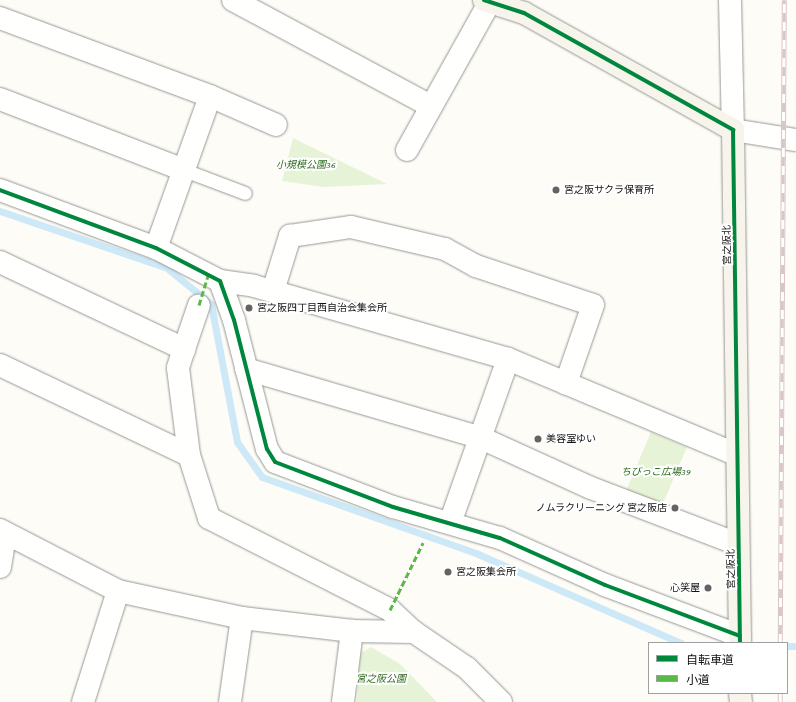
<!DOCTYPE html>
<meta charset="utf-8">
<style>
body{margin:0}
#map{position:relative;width:796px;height:702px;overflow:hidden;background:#fdfcf7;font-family:"Crimson Pro","Noto Sans JP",serif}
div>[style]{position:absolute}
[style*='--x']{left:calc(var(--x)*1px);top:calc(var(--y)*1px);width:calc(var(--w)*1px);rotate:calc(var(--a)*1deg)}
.green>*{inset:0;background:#e7f3d7;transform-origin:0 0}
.stream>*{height:7px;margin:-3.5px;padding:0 3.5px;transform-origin:3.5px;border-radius:3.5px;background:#cde8f7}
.roads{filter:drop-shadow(0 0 1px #979795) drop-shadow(0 0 1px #979795)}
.lane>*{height:13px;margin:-6.5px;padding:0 6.5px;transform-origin:6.5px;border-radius:6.5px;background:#fffffe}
.street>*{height:22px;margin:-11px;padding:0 11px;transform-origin:11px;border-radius:11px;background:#fffffe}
.secondary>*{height:22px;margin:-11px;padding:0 11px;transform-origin:11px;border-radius:11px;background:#f6f4eb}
.rail>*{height:4.5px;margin-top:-2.25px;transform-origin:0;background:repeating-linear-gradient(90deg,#fff 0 9px,#d9c6c7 0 18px);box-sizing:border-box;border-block:1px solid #d9c6c7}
.quiet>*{height:3px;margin-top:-1.5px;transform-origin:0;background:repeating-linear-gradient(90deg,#58b947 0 6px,transparent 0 9px)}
.cycleway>*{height:4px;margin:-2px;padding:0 2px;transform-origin:2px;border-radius:2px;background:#00873e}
.dots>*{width:11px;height:11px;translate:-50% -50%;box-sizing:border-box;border:2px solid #fff;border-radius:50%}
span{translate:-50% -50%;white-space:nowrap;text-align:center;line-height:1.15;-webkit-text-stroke:4px #fff;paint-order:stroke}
.park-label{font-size:10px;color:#2f6b1f;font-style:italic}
.poi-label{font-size:10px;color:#111}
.left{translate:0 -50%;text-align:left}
.right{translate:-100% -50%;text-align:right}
.street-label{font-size:10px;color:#111}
.legend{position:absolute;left:648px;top:642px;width:140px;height:52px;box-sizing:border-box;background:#fff;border:1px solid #a0a0a0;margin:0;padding:5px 7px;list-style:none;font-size:12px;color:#111}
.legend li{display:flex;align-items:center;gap:8px;height:20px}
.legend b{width:20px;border:1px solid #a0a0a0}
</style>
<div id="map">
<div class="green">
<i style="clip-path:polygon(293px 138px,387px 184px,324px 187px,282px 181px)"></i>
<i style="left:651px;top:432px;width:39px;height:70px;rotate:23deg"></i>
<i style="clip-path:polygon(371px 647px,400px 664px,437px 702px,357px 702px,360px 653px)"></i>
</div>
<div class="stream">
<i style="--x:0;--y:211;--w:176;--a:18.8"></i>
<i style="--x:167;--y:268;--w:57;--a:39.3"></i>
<i style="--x:211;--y:304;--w:140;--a:79.3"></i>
<i style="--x:237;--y:442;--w:43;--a:54.5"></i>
<i style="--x:262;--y:477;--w:229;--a:19.6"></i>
<i style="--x:478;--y:554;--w:222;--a:23.7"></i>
<i style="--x:787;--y:646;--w:9;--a:0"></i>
</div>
<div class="roads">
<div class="lane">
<i style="--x:184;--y:170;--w:65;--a:20.7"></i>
</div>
<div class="street">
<i style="--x:233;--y:0;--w:225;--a:28.2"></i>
<i style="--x:730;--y:0;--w:130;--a:88.7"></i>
<i style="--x:733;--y:130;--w:64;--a:9"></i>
<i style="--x:0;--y:18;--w:224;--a:20.4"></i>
<i style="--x:210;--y:96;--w:72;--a:23.7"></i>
<i style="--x:0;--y:99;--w:197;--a:21.1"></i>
<i style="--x:407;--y:150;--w:168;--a:-60.8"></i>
<i style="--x:0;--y:190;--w:166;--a:20.4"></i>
<i style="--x:156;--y:248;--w:72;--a:27.3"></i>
<i style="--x:220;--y:281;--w:41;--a:70.3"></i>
<i style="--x:234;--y:320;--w:133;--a:75.7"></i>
<i style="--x:267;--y:449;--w:15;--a:58"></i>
<i style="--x:275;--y:462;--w:126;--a:20.9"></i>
<i style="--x:393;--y:507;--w:111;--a:16.2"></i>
<i style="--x:500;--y:538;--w:115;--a:24.1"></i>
<i style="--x:605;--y:585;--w:144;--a:20.7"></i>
<i style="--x:156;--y:248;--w:161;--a:-70.4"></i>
<i style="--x:0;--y:262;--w:204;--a:25.3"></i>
<i style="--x:184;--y:349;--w:20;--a:108"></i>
<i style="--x:178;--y:368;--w:88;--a:82.8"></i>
<i style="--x:189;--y:455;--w:66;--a:72.4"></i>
<i style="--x:209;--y:518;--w:203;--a:26.9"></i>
<i style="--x:390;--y:610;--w:33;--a:43"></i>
<i style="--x:220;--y:281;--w:34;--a:8"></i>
<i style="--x:254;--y:286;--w:264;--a:16"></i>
<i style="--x:508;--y:359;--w:248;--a:22.7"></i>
<i style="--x:273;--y:291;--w:58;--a:-72.8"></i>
<i style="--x:290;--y:236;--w:62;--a:-8.4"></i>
<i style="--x:351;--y:227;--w:97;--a:13.2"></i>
<i style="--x:445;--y:249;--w:35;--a:29"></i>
<i style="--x:476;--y:266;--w:123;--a:18.4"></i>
<i style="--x:593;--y:305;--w:83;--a:109.1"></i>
<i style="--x:184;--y:349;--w:46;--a:-71.2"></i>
<i style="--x:0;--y:365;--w:209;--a:25.5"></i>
<i style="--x:246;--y:369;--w:243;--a:16.3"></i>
<i style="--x:479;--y:437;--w:123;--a:24.5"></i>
<i style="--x:591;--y:488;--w:157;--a:20.9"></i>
<i style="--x:450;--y:523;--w:174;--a:-70.5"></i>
<i style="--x:0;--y:530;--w:133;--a:27.3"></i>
<i style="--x:118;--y:591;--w:127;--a:12.3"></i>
<i style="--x:242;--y:618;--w:111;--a:6.7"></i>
<i style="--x:352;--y:631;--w:62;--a:0.9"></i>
<i style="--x:414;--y:632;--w:64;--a:34.2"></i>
<i style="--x:467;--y:668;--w:48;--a:45"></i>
<i style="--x:0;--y:567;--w:33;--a:-81"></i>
<i style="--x:83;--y:702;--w:116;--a:-72.5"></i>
<i style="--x:230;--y:702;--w:85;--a:-81.9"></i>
<i style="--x:343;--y:702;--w:72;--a:-82.8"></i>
</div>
<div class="secondary">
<i style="--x:484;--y:0;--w:42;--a:18"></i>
<i style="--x:524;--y:13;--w:240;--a:29.2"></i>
<i style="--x:733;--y:130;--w:513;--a:89.22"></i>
<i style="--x:740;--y:693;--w:9;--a:84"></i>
</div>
</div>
<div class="rail">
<i style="--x:780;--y:643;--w:643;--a:-89.64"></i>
<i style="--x:780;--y:702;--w:9;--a:-90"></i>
</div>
<div class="quiet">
<i style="--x:199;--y:305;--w:31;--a:-73"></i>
<i style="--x:390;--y:610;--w:75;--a:-63.8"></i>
</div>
<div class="cycleway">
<i style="--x:484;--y:0;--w:42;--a:18"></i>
<i style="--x:524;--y:13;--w:240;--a:29.2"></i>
<i style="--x:733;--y:130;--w:513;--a:89.22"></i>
<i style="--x:0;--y:190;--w:166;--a:20.4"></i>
<i style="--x:156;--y:248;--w:72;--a:27.3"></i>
<i style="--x:220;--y:281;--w:41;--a:70.3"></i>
<i style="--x:234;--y:320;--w:133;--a:75.7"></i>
<i style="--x:267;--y:449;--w:15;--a:58"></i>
<i style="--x:275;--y:462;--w:126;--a:20.9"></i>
<i style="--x:393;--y:507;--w:111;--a:16.2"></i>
<i style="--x:500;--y:538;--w:115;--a:24.1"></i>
<i style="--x:605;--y:585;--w:144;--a:20.7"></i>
</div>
<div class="dots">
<i style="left:556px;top:190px;background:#646362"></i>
<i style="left:249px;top:308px;background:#646362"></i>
<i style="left:538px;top:439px;background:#646362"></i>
<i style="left:675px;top:508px;background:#646362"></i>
<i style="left:448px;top:572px;background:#646362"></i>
<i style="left:708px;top:588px;background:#646362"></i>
</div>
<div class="park-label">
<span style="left:306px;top:165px">小規模公園36</span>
<span style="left:656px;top:472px">ちびっこ広場39</span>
<span style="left:381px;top:679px">宮之阪公園</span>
</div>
<div class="poi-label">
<span class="left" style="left:564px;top:190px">宮之阪サクラ保育所</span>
<span class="left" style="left:257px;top:308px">宮之阪四丁目西自治会集会所</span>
<span class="left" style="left:546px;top:439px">美容室ゆい</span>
<span class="right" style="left:667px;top:508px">ノムラクリーニング 宮之阪店</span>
<span class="left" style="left:456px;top:572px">宮之阪集会所</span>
<span class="right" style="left:700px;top:588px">心笑屋</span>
</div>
<div class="street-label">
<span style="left:727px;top:245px;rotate:-91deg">宮之阪北</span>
<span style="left:731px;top:569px;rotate:-91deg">宮之阪北</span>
</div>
<ul class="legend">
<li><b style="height:5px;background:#00873e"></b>自転車道</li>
<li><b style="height:5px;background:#58b947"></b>小道</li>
</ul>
</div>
